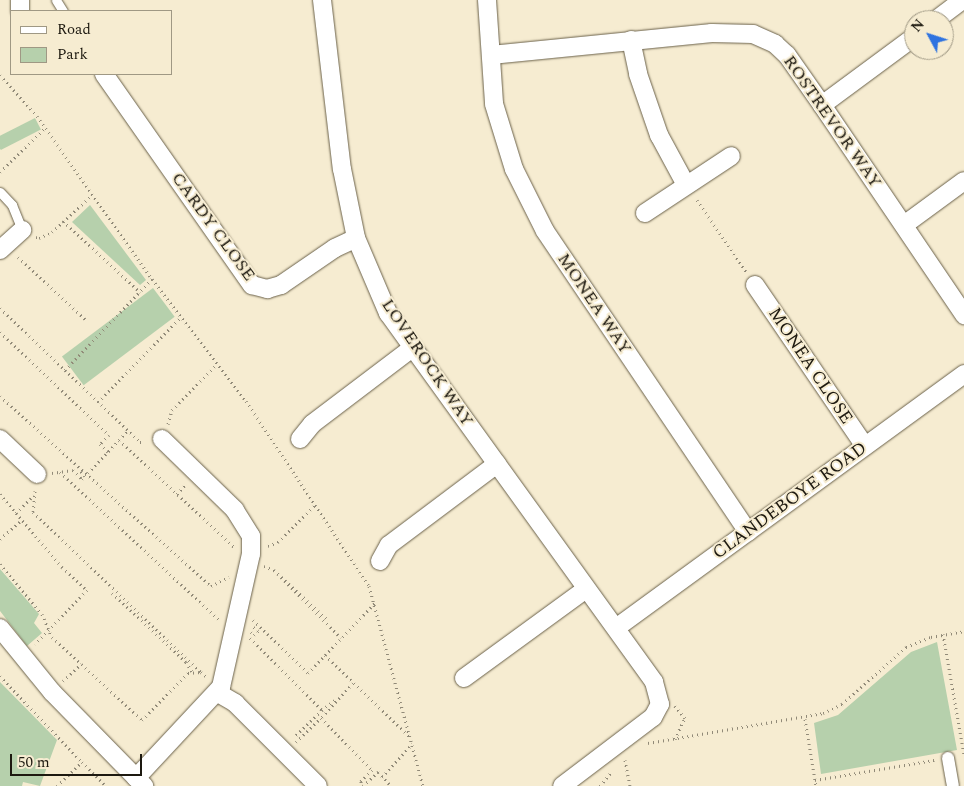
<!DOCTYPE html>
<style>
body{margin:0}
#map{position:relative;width:964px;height:786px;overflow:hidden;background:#f6ecd1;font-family:Spectral,serif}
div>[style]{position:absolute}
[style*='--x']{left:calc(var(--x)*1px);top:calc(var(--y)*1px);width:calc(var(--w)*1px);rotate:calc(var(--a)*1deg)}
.green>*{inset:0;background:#b6d0ac;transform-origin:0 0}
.path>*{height:3px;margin-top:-1.5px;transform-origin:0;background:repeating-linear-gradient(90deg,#918a78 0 1px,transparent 0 5px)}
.roads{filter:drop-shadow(0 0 1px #6a614a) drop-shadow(0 0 1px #6a614a)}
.service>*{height:9px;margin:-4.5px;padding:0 4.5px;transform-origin:4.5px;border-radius:4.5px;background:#fff}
.pedestrian>*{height:12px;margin:-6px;padding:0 6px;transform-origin:6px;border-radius:6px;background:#fff}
.minor>*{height:18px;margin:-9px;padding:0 9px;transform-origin:9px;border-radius:9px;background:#fff}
span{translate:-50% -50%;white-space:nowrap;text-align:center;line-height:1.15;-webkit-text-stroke:4px #f6ecd1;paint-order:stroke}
.street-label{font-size:18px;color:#1d1910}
.legend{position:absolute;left:10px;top:10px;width:162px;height:65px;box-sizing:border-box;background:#f6ecd1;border:1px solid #9f9884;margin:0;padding:6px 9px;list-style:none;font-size:15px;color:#1d1910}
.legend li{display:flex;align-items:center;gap:10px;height:25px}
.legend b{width:25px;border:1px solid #9f9884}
.north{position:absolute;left:904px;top:10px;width:50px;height:50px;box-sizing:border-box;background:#f6ecd1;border:1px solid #9f9884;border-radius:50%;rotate:310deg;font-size:14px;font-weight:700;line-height:20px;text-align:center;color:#1d1910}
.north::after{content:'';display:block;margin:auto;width:18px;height:22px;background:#2f73e0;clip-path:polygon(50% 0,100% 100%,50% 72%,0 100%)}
.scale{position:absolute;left:10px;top:754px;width:132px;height:22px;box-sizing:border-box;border:2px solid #1d1910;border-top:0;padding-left:6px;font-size:15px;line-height:18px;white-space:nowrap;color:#1d1910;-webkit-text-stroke:4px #f6ecd1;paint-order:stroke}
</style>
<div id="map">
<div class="green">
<i style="left:35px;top:118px;width:13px;height:45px;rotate:63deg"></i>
<i style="clip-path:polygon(90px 205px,146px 280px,140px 285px,72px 222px)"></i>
<i style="left:153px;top:288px;width:36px;height:114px;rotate:53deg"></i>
<i style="clip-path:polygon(0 569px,39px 614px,34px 623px,42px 633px,27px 646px,0 611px)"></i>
<i style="clip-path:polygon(937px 642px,957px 750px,821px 774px,814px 723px,838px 715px,911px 652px)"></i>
<i style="clip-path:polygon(0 682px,57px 740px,40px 786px,23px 782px,22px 786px,0 786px)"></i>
</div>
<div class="path">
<i style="--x:0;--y:75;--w:55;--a:47.9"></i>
<i style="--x:37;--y:116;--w:199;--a:54.8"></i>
<i style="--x:152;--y:279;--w:154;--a:52.4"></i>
<i style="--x:246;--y:401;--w:222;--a:56.4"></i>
<i style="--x:369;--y:586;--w:207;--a:74.9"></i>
<i style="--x:0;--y:172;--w:62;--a:-44.3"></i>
<i style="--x:697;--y:200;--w:88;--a:55.6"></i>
<i style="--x:63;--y:221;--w:105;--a:42.7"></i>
<i style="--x:36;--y:237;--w:3;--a:18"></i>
<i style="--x:39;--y:238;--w:14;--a:-25"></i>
<i style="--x:52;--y:232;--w:54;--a:-42.8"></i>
<i style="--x:18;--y:257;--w:93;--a:42.8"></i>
<i style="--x:0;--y:308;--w:194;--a:43.7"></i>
<i style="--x:140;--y:442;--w:5;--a:0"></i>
<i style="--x:0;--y:332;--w:150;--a:43.4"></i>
<i style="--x:109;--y:435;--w:13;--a:135"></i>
<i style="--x:100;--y:444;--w:11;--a:45"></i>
<i style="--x:65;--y:370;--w:126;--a:-46.3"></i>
<i style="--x:0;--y:396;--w:284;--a:42"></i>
<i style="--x:211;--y:586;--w:20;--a:-27"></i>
<i style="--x:98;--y:402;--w:119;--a:-45.7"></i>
<i style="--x:168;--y:424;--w:15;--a:-74"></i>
<i style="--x:172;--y:410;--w:64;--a:-45.6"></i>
<i style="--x:119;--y:440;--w:13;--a:-48"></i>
<i style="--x:60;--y:472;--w:217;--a:42.9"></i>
<i style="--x:52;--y:473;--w:21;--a:-8"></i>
<i style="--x:73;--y:470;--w:13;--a:45"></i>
<i style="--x:82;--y:479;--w:4;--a:-45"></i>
<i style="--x:85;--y:476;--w:9;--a:-131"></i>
<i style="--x:88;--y:473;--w:45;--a:-46.8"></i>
<i style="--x:119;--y:440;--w:157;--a:42.9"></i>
<i style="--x:35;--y:491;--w:21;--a:95"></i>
<i style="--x:33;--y:512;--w:232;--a:43.6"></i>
<i style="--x:0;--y:494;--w:96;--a:49.7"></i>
<i style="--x:62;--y:567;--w:34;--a:43"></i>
<i style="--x:87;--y:590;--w:75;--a:133.9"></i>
<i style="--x:177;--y:494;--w:12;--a:-48"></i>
<i style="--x:16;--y:513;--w:25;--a:-45"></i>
<i style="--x:0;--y:539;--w:29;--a:-41"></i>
<i style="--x:268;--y:546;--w:11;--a:-22"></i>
<i style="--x:278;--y:542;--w:54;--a:-45"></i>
<i style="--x:0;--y:564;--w:65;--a:50"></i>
<i style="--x:42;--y:614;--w:25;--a:67"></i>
<i style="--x:52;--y:637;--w:122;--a:42.7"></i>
<i style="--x:142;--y:720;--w:66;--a:-45.6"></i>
<i style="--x:188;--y:673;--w:13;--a:-4"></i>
<i style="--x:201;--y:672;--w:8;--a:40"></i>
<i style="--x:264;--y:566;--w:11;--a:22"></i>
<i style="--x:274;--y:570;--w:95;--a:45.4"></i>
<i style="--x:274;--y:570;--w:72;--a:42.8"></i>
<i style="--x:112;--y:593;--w:101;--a:43"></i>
<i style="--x:186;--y:662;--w:13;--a:58"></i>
<i style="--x:253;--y:620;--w:76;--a:43.9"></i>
<i style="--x:308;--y:673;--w:97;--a:-46.3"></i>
<i style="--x:251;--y:632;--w:4;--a:45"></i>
<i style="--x:254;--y:635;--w:6;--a:-45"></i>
<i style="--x:258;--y:631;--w:8;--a:-140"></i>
<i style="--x:943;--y:634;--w:122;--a:80.1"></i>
<i style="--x:250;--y:638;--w:102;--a:45"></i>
<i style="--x:322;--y:710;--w:39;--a:136"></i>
<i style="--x:325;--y:655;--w:120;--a:44"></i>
<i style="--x:0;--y:676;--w:119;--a:46.4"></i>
<i style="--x:63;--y:681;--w:25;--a:-43"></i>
<i style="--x:353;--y:683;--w:47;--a:132.4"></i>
<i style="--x:321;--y:718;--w:73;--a:45.6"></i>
<i style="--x:372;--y:770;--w:16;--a:135"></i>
<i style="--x:361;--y:781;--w:5;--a:90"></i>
<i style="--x:322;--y:710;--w:16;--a:-38"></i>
<i style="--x:805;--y:719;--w:68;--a:80.7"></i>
<i style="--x:675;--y:739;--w:23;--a:-65"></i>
<i style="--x:685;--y:718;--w:16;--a:-130"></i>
<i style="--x:296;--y:742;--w:35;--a:-44"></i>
<i style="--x:648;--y:743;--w:178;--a:-9.7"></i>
<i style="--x:823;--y:713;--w:21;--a:-25"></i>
<i style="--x:842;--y:704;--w:86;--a:-41.7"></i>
<i style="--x:906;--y:647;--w:27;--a:-22"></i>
<i style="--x:931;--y:637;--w:34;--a:-10"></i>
<i style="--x:625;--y:760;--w:26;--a:79"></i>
<i style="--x:382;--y:777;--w:45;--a:-47.7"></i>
<i style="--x:815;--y:780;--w:121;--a:-9.5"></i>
<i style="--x:57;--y:786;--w:35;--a:-44"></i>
<i style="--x:82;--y:762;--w:34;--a:45"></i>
<i style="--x:363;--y:786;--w:21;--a:-43"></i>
<i style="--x:378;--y:772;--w:19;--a:47"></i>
<i style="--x:600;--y:786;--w:19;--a:-51"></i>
</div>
<div class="roads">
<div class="service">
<i style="--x:56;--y:0;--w:13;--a:58"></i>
<i style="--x:0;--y:192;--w:18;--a:47"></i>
<i style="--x:12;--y:205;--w:27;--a:68"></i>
</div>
<div class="pedestrian">
<i style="--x:948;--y:758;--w:28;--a:80"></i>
</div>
<div class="minor">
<i style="--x:20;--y:0;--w:11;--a:90"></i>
<i style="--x:322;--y:0;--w:170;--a:83.3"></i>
<i style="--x:342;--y:169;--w:70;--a:78.5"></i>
<i style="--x:356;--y:238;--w:82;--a:66.9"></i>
<i style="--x:388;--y:313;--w:455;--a:54.2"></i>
<i style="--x:654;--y:682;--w:23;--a:75"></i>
<i style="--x:660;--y:704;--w:15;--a:118"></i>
<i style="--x:653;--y:717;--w:114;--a:142.8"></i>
<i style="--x:487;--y:0;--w:104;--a:86.1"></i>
<i style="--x:494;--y:104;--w:68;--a:72.9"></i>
<i style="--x:514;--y:169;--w:69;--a:63.4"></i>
<i style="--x:545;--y:231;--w:363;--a:56"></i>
<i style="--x:936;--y:20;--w:34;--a:-37"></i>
<i style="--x:631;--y:40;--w:35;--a:78"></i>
<i style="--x:638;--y:74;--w:65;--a:71"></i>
<i style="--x:659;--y:135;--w:57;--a:61.6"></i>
<i style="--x:491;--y:55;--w:222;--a:-5.7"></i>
<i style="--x:712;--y:33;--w:41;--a:1.4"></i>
<i style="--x:753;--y:34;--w:24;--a:24"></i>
<i style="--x:775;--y:44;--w:16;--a:43"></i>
<i style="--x:787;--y:55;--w:61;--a:55"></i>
<i style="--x:822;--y:105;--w:254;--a:55.9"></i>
<i style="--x:104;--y:74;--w:258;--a:55"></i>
<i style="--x:252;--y:285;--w:16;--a:15"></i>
<i style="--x:267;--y:289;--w:15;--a:-16"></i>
<i style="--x:281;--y:285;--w:65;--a:-34.4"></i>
<i style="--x:335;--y:248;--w:23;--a:-25"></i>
<i style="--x:822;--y:105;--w:114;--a:-36.5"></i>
<i style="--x:645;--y:213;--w:103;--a:-33.5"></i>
<i style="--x:904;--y:225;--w:74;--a:-36.3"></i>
<i style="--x:0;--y:250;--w:30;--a:-42"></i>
<i style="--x:755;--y:285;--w:195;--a:55.7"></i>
<i style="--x:0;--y:439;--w:51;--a:43.4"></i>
<i style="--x:300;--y:439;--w:19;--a:-51"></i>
<i style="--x:312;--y:424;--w:126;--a:-37.2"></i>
<i style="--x:380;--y:561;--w:18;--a:-61"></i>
<i style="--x:389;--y:545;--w:135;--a:-36.9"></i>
<i style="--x:0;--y:628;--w:82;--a:50.9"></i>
<i style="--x:52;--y:692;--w:132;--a:45.6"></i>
<i style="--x:616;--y:628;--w:431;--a:-36.1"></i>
<i style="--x:464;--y:678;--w:151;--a:-36.1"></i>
<i style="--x:218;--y:693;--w:20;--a:30"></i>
<i style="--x:235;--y:703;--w:117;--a:45"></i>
<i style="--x:136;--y:778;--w:125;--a:-47"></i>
<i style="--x:221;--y:687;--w:136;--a:-77.3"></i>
<i style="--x:251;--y:554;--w:18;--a:-90"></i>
<i style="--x:251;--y:536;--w:31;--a:-122"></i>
<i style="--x:235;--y:510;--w:102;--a:-135.8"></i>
</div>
</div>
<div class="street-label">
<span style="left:832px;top:122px;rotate:55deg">ROSTREVOR WAY</span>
<span style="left:213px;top:227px;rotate:54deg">CARDY CLOSE</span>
<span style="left:594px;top:304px;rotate:56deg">MONEA WAY</span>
<span style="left:427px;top:363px;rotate:56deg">LOVEROCK WAY</span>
<span style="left:810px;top:366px;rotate:56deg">MONEA CLOSE</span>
<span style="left:790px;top:501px;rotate:-36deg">CLANDEBOYE ROAD</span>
</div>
<ul class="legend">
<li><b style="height:6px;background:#fff"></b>Road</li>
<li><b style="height:14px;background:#b6d0ac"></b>Park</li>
</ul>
<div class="north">N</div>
<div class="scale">50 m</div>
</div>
